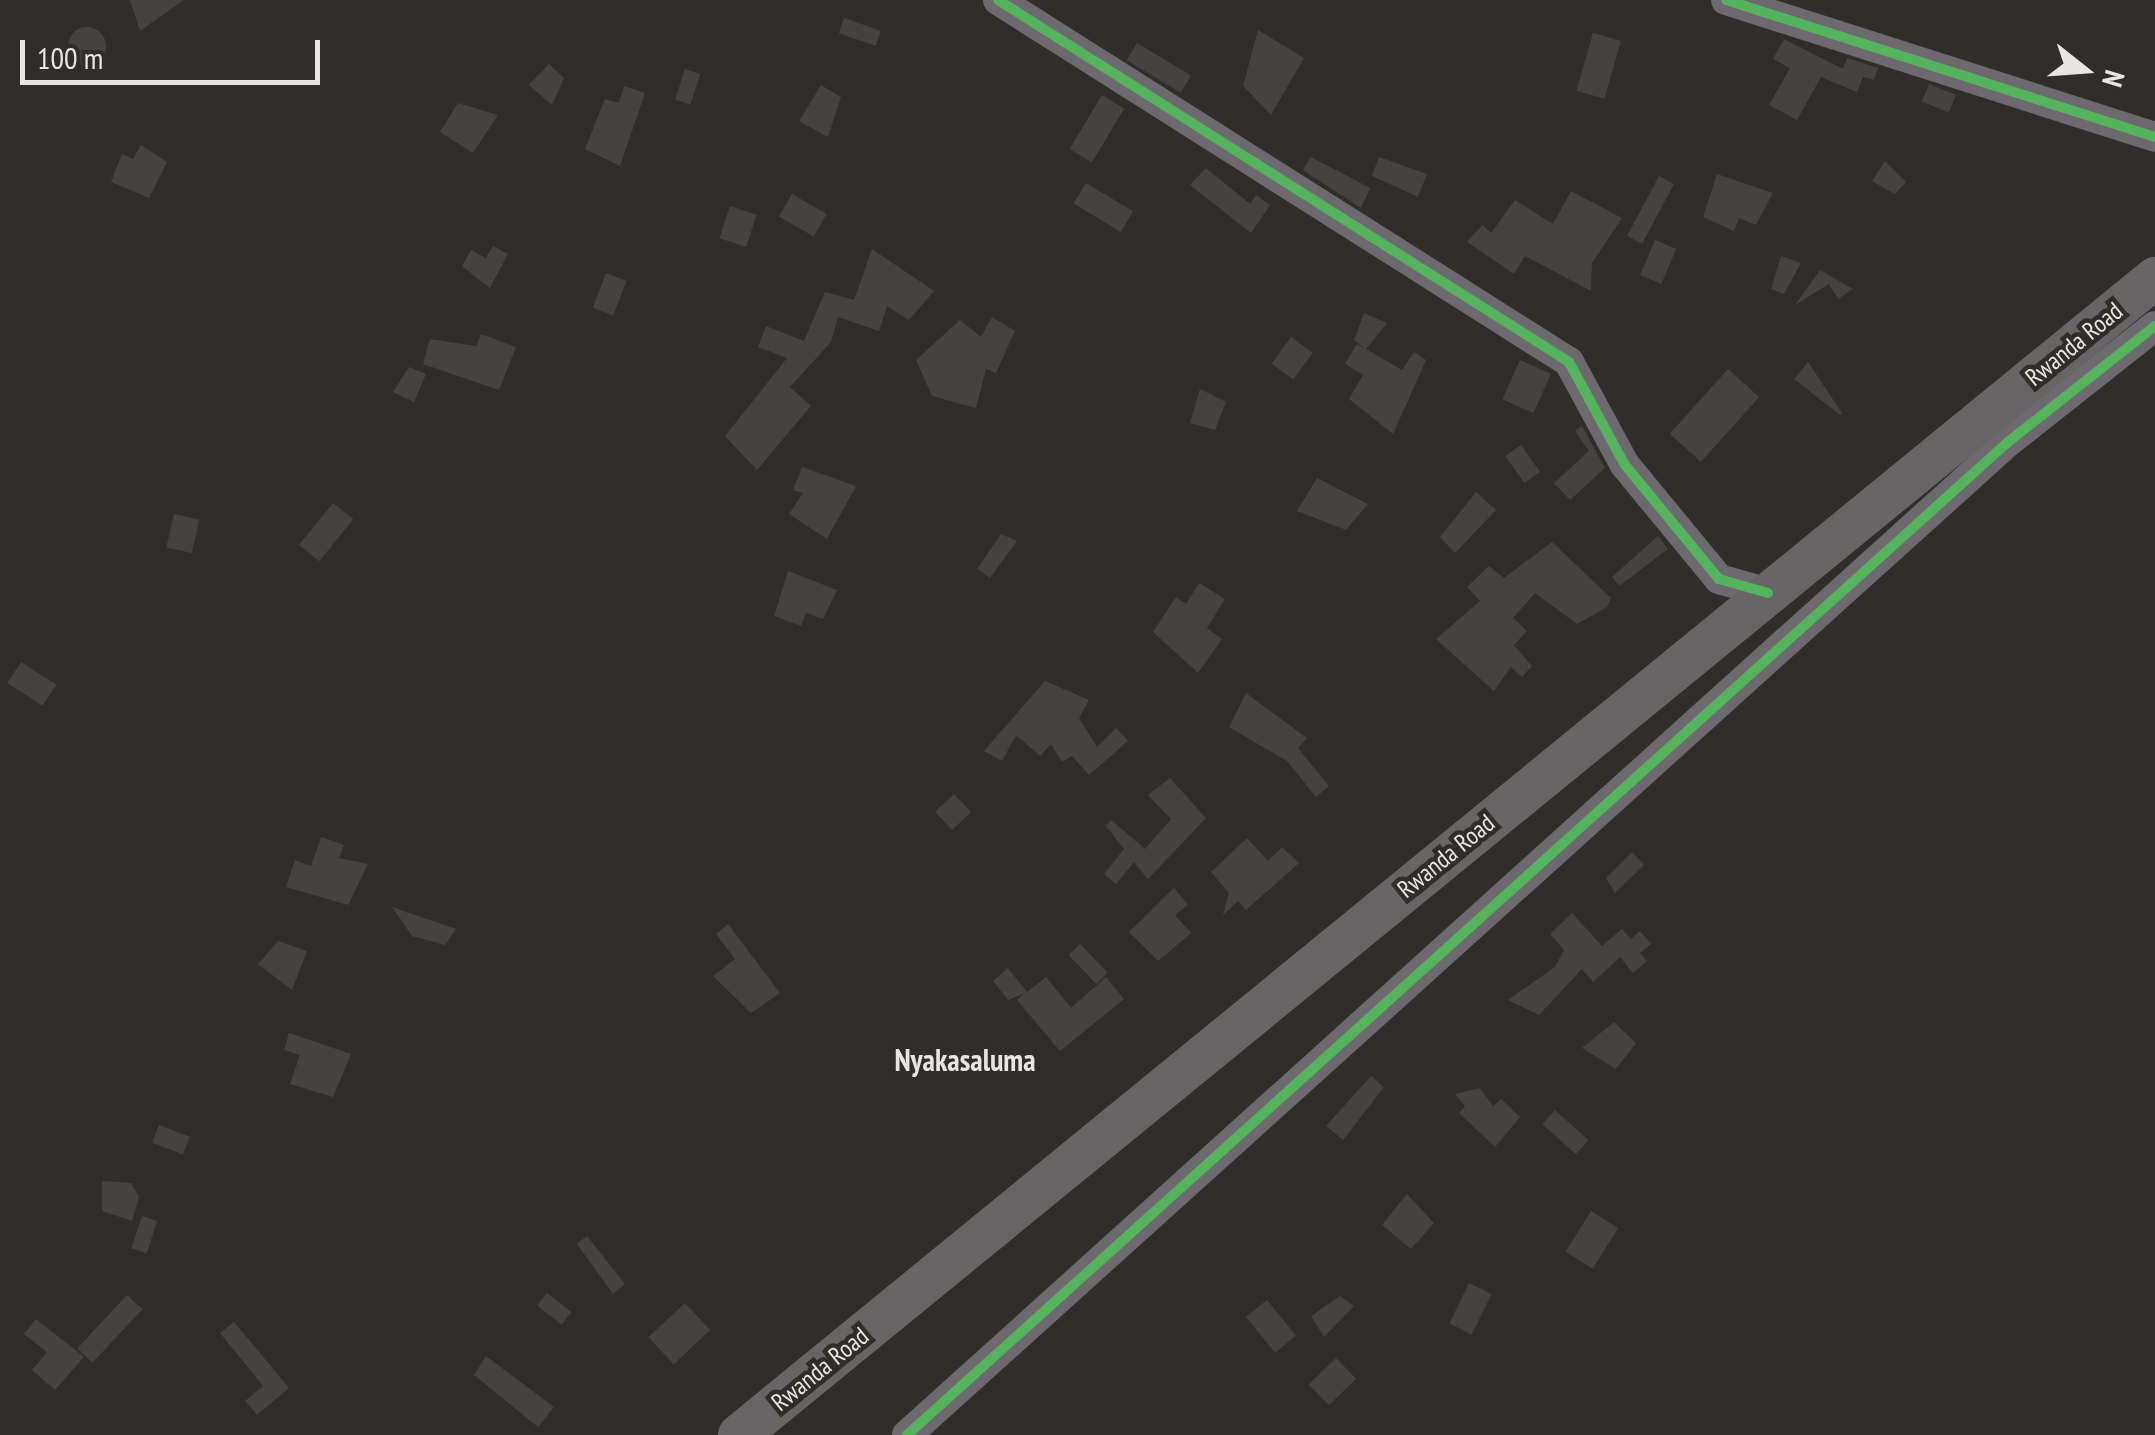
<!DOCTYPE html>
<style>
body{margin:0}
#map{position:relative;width:2155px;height:1435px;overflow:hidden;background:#302e2b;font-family:"PT Sans Narrow",sans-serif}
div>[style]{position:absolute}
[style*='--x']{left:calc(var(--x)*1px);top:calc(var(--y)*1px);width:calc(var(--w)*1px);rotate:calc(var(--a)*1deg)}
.building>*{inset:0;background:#454342;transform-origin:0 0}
.round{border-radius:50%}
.minor>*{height:30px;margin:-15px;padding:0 15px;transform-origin:15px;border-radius:15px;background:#6c6a6f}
.highway>*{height:42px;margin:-21px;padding:0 21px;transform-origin:21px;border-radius:21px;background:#686567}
.cycleway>*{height:10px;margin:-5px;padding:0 5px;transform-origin:5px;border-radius:5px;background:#56b35d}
span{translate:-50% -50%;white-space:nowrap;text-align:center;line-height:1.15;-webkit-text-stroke:9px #312e2a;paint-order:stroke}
.street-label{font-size:25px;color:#e8e6e4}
.quarter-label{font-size:30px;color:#e8e6e4;font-weight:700}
.north{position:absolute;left:2035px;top:20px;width:100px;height:100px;-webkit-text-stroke:8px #312e2a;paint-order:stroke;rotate:107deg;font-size:28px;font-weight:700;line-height:40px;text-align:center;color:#e8e6e4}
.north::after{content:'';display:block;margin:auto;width:35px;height:45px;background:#e8e6e4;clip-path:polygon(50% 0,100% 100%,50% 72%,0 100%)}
.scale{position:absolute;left:20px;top:40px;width:300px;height:45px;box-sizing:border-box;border:5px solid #e8e6e4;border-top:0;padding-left:12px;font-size:30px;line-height:35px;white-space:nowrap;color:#e8e6e4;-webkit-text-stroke:8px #312e2a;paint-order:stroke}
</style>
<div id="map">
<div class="building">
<i style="clip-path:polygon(130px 0,184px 0,140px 31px)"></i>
<i style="left:844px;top:18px;width:39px;height:16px;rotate:19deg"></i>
<i class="round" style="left:68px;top:27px;width:38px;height:38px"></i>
<i style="clip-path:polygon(1258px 30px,1304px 58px,1271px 115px,1243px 86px)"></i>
<i style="left:1593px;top:33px;width:29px;height:60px;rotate:16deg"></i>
<i style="clip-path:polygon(1784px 39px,1843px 69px,1847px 58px,1878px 68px,1874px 80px,1863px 77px,1857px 92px,1821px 77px,1797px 120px,1769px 105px,1790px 68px,1773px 59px)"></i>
<i style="left:1137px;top:43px;width:63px;height:20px;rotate:31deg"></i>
<i style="clip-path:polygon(549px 64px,564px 78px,552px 105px,529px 85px)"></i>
<i style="left:685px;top:69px;width:16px;height:32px;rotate:18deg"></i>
<i style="left:1929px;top:84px;width:29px;height:19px;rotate:22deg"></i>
<i style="clip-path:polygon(821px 85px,841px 97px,828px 137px,799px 121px)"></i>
<i style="clip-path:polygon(624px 86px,645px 93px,620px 166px,585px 149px,605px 99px,619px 103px)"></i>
<i style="left:1102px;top:95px;width:26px;height:63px;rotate:31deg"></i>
<i style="clip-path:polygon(458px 103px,498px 115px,473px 153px,440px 132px)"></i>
<i style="clip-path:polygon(141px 145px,167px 162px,149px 198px,111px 182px,122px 154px,133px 159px)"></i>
<i style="clip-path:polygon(1311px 157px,1370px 188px,1361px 208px,1303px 170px)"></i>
<i style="clip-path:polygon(1379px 157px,1427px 174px,1418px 197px,1372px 176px)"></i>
<i style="clip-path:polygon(1885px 161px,1906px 182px,1895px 194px,1872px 181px)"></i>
<i style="clip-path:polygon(1206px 168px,1250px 204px,1256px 195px,1270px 205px,1251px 233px,1190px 185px)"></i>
<i style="clip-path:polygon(1717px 174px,1773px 193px,1756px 225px,1739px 218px,1734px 231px,1703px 217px)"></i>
<i style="left:1659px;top:176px;width:17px;height:68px;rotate:28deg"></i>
<i style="left:1086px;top:183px;width:55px;height:24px;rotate:31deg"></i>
<i style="clip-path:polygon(1571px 191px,1622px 218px,1592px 263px,1591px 291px,1525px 256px,1514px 274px,1467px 242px,1482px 225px,1491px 233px,1515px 200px,1553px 224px)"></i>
<i style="left:792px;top:194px;width:40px;height:26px;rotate:30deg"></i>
<i style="left:730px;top:206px;width:28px;height:34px;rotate:18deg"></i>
<i style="left:1655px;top:240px;width:23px;height:38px;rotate:23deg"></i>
<i style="clip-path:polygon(493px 246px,508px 254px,490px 288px,462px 266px,471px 250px,486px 258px)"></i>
<i style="clip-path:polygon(872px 249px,934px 291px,909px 320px,887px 306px,879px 331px,838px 317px,831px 342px,790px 387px,811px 406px,757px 470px,725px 436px,787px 358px,758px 347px,766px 326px,804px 341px,825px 292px,854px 300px)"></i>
<i style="clip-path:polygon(1781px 256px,1801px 263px,1784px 294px,1771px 289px)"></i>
<i style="clip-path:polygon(1820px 270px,1853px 289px,1838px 299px,1829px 284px,1795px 305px)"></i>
<i style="left:606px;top:273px;width:22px;height:37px;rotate:21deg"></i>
<i style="clip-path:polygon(1364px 313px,1387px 323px,1366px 349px,1402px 370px,1414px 352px,1426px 360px,1393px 434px,1349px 399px,1363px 375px,1345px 364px,1357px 344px,1366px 349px,1354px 340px)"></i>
<i style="clip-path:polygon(992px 317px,1015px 331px,996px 373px,986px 369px,976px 408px,932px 396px,916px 360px,960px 320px,981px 337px)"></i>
<i style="clip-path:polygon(481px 334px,516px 347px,499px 390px,423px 364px,430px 339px,476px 346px)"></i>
<i style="left:1291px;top:337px;width:27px;height:33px;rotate:36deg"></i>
<i style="left:1520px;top:360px;width:34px;height:43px;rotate:24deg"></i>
<i style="clip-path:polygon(1808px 362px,1842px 413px,1840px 415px,1794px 379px)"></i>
<i style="clip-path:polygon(409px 367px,426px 374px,414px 402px,393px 392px)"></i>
<i style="left:1728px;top:369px;width:42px;height:87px;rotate:42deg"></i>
<i style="clip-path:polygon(1200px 389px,1226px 402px,1215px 430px,1190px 423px)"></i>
<i style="clip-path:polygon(1582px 426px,1605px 468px,1570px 500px,1554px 483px,1589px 451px,1575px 431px)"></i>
<i style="left:1521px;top:445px;width:33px;height:19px;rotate:55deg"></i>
<i style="clip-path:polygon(802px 467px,856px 486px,827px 539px,789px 514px,803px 493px,793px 490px)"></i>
<i style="clip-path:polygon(1317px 478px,1368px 504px,1346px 530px,1297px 511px)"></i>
<i style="clip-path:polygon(1476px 492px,1496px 510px,1455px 553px,1440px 537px)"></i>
<i style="left:333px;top:503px;width:26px;height:54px;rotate:39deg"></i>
<i style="left:174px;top:514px;width:26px;height:34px;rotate:13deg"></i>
<i style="clip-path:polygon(1001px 534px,1017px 541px,990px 578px,977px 569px)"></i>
<i style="clip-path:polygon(1658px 536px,1668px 549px,1619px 586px,1612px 577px)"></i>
<i style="clip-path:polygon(1552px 542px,1611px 598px,1607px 607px,1577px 624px,1535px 593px,1513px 618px,1527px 631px,1514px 645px,1532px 666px,1522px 677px,1511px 667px,1494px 691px,1436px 639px,1480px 601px,1467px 587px,1489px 566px,1504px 578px)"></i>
<i style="clip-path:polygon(788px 571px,837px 590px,823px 619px,806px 613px,801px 626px,774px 616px)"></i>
<i style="clip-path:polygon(1199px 583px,1225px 599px,1207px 628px,1222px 639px,1198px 673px,1153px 632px,1176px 597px,1186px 604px)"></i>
<i style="left:21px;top:662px;width:42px;height:25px;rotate:33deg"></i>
<i style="clip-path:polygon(1045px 681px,1089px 700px,1079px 718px,1097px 747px,1116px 728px,1128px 741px,1089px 775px,1072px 756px,1062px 762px,1051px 744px,1040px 756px,1016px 735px,1002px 761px,984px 751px)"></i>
<i style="clip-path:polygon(1246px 693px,1307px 738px,1298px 748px,1329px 786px,1316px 797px,1287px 761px,1229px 727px)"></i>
<i style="clip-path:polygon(1170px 778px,1206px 818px,1148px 879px,1134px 862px,1116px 884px,1104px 874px,1124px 849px,1106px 826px,1111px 820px,1145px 849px,1171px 819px,1148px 795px)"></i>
<i style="left:954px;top:794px;width:25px;height:26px;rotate:47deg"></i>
<i style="clip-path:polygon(321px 837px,344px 845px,339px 858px,368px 864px,348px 905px,286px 887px,295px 860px,311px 866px)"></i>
<i style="clip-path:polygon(1247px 838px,1268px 861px,1282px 847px,1299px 863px,1246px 910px,1238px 901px,1223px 915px,1229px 893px,1211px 872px)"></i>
<i style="clip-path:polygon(1632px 852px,1644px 865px,1615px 893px,1606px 878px)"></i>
<i style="clip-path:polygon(1174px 888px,1188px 905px,1175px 915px,1191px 933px,1158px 961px,1129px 932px)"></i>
<i style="clip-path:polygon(392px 907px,456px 929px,445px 945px,412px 936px)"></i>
<i style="clip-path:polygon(1572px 913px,1602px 946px,1622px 929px,1631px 939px,1640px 931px,1651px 944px,1640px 953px,1647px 961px,1633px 973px,1620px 957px,1593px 982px,1582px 969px,1539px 1015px,1508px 1000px,1555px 967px,1564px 950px,1550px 934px)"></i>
<i style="clip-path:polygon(728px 924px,780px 993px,751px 1013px,713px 976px,735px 959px,716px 934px)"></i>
<i style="clip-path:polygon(278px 941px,307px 951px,292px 990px,258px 964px)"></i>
<i style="left:1080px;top:944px;width:40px;height:16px;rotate:46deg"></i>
<i style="clip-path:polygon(1008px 968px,1027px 992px,1046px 977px,1071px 1008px,1106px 977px,1124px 999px,1060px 1051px,1017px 1000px,1025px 993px,1008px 1000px,993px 981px)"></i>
<i style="clip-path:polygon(1614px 1022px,1636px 1043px,1616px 1069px,1582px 1048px)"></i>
<i style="clip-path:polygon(289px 1033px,351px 1054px,333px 1097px,290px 1084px,300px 1055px,284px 1050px)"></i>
<i style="clip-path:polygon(1371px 1076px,1384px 1087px,1343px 1140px,1326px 1126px)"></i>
<i style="clip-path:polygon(1480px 1088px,1493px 1106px,1501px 1099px,1520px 1117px,1495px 1147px,1459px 1113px,1465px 1106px,1455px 1094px)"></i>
<i style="left:1555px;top:1110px;width:45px;height:19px;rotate:42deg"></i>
<i style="left:159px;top:1125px;width:33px;height:19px;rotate:21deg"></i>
<i style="clip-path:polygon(102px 1181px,131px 1183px,139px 1197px,132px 1221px,102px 1211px)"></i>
<i style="clip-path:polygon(1407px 1194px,1434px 1223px,1411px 1249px,1382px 1225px)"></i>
<i style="left:1591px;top:1211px;width:32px;height:48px;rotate:32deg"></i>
<i style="left:142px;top:1216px;width:16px;height:34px;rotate:18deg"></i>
<i style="clip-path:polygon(587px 1236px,625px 1284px,613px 1294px,577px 1244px)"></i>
<i style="left:1469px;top:1283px;width:25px;height:45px;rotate:26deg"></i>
<i style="left:547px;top:1293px;width:31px;height:16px;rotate:38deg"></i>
<i style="left:127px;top:1295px;width:21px;height:73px;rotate:43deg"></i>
<i style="clip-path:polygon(1340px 1296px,1354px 1306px,1324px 1337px,1311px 1316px)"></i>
<i style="left:1267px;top:1300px;width:46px;height:27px;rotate:51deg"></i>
<i style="left:685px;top:1303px;width:37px;height:50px;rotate:47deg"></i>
<i style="clip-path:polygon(36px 1319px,84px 1357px,55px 1390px,32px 1370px,47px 1352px,24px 1334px)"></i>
<i style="clip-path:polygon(234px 1322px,289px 1388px,257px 1415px,245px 1401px,263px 1386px,220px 1333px)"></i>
<i style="clip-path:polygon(486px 1356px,554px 1407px,538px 1427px,474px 1375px)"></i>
<i style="left:1336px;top:1358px;width:29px;height:38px;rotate:46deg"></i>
</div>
<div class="minor">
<i style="--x:998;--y:0;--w:676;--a:32.37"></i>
<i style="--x:1569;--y:362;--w:117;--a:61.5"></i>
<i style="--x:1625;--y:465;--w:148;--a:50.5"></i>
<i style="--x:1719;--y:579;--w:51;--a:15.9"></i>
<i style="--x:1726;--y:0;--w:450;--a:17.7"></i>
<i style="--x:907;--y:1435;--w:1483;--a:-42.05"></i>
<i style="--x:2008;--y:442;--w:187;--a:-38.3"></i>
</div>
<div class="highway">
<i style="--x:739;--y:1435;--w:1829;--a:-39.25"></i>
</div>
<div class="cycleway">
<i style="--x:998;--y:0;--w:676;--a:32.37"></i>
<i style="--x:1569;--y:362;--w:117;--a:61.5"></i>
<i style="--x:1625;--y:465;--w:148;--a:50.5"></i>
<i style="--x:1719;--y:579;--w:51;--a:15.9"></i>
<i style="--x:1726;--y:0;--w:450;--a:17.7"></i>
<i style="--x:907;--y:1435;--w:1483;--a:-42.05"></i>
<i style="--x:2008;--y:442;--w:187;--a:-38.3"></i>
</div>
<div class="street-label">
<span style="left:2074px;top:344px;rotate:-39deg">Rwanda Road</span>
<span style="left:1446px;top:856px;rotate:-39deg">Rwanda Road</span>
<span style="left:820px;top:1369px;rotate:-39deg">Rwanda Road</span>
</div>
<div class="quarter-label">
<span style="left:965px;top:1060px">Nyakasaluma</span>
</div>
<div class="north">N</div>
<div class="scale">100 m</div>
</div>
